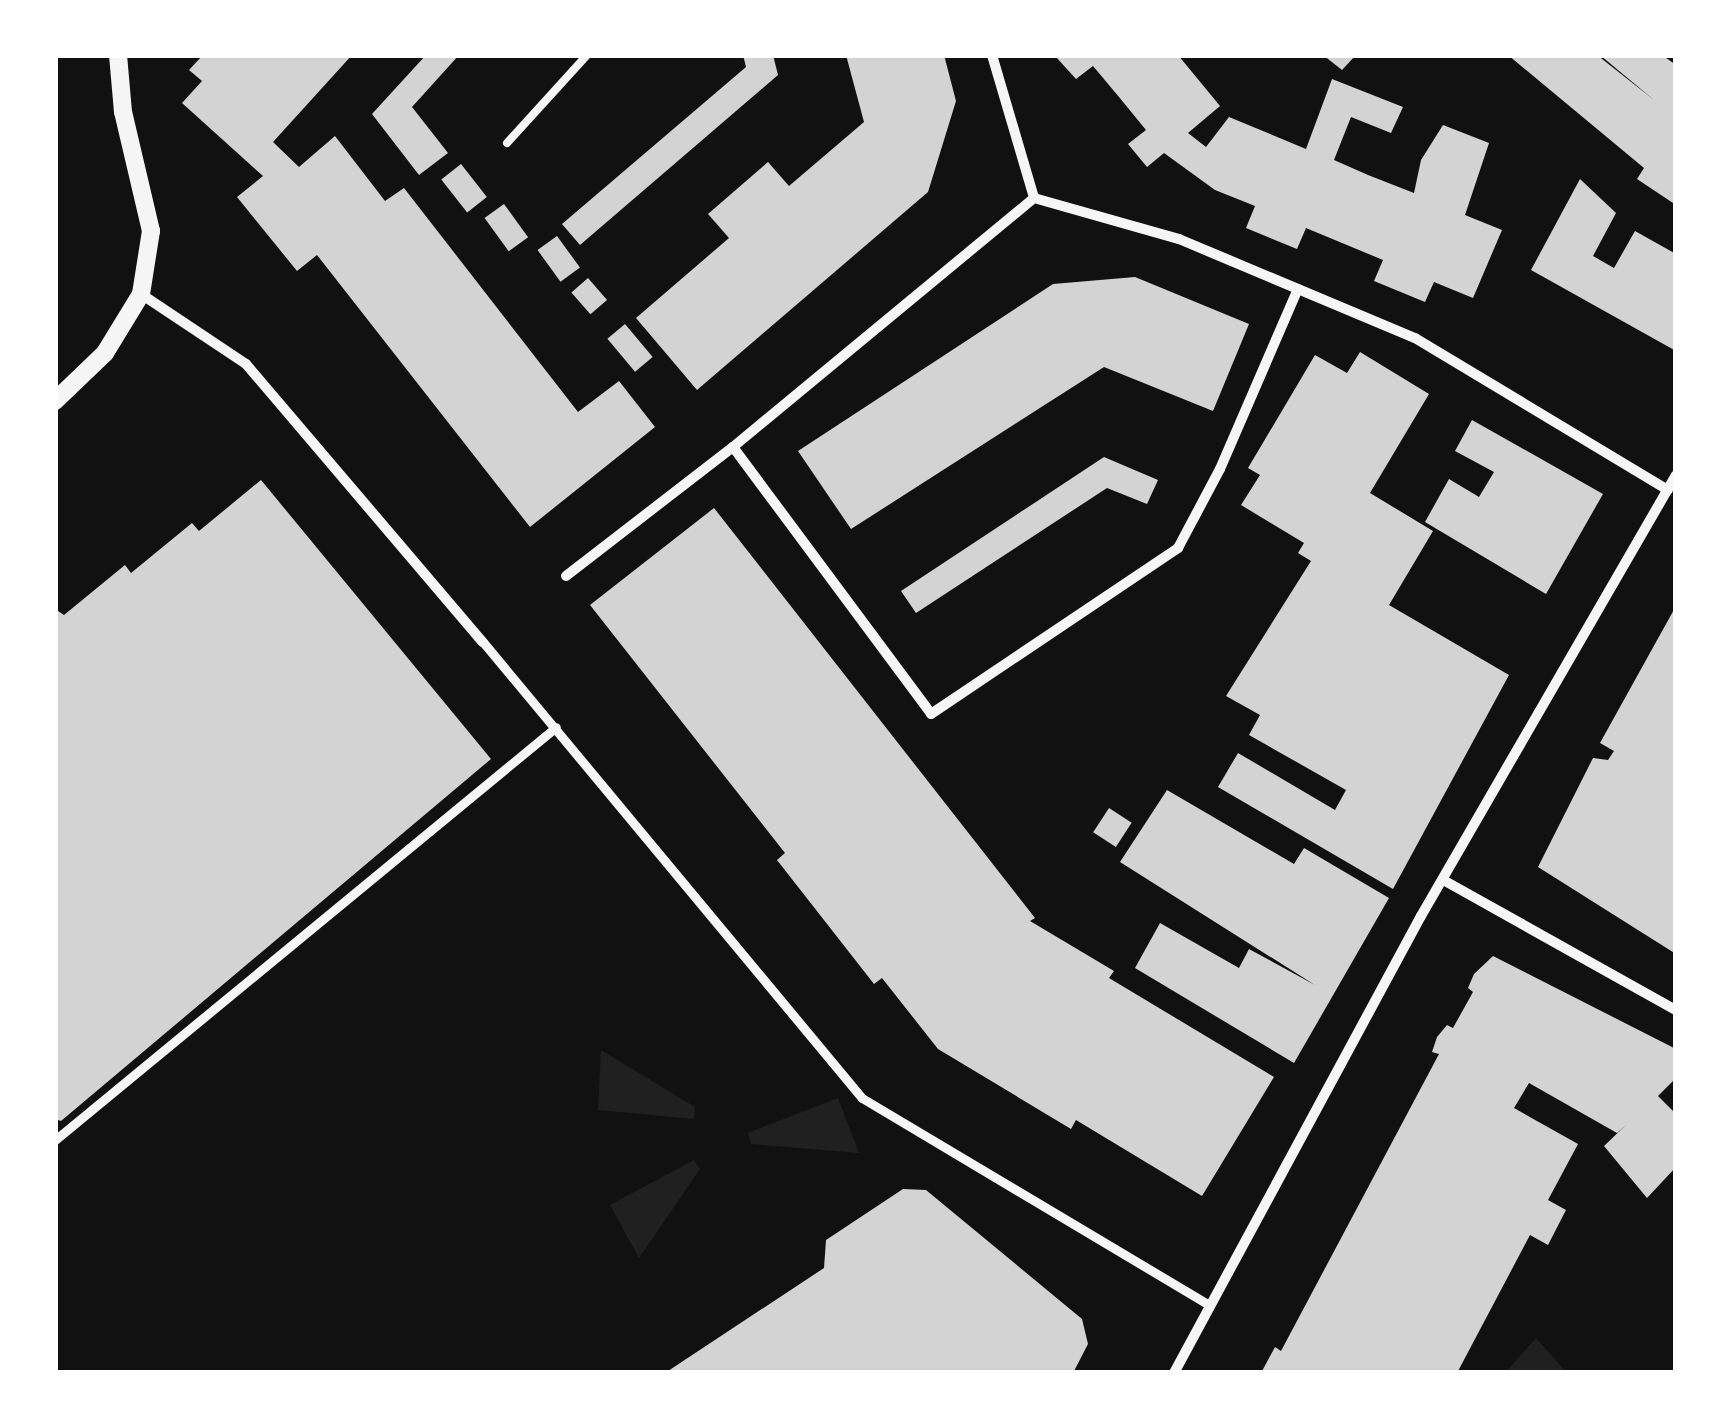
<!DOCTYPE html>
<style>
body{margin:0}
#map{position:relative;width:1731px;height:1428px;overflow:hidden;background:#111;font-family:"IBM Plex Sans",sans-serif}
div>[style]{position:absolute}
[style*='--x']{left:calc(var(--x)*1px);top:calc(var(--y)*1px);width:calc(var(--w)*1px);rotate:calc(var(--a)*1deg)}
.green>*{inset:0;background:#202020}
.building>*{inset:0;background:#d3d3d3;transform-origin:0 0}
.service>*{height:8px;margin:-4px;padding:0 4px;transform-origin:4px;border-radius:4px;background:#f5f5f5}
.pedestrian>*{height:9px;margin:-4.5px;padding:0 4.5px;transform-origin:4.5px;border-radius:4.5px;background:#f5f5f5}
.minor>*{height:10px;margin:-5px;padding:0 5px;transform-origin:5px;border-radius:5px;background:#f5f5f5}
.tertiary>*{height:18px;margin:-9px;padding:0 9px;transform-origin:9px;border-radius:9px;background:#f5f5f5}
span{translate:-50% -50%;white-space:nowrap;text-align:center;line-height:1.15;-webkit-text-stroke:8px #fff;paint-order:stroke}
.frame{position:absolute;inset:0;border:58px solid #fff;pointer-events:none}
</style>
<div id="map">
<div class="green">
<i style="clip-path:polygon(601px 1050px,695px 1107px,694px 1119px,598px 1110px)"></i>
<i style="clip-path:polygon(838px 1098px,859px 1153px,751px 1144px,748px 1133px)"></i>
<i style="clip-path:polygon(694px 1160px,700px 1169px,639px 1258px,610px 1205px)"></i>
<i style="clip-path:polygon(1536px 1338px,1552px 1356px,1567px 1373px,1505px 1373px)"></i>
</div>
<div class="building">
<i style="clip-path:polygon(203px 55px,352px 55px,273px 142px,299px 167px,335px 136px,385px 201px,404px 188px,578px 412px,619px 381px,655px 427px,530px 527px,317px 255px,297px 271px,237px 197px,263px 176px,182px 103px,202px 81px,189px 70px)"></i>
<i style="clip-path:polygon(426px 55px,459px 55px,412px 107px,448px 153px,419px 175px,372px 114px)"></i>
<i style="clip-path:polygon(743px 55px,773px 55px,778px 75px,580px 245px,562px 224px,746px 67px)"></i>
<i style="clip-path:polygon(846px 55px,944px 55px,956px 101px,928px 192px,697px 390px,636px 318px,729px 238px,708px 214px,768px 162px,789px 186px,864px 122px)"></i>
<i style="clip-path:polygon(1178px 55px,1220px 106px,1188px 133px,1206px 147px,1229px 117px,1306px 149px,1332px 79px,1403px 107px,1391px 133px,1351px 117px,1334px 160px,1368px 175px,1414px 193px,1421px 160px,1443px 125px,1489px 143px,1465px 215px,1502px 230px,1473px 298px,1434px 282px,1425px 302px,1374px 281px,1383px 260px,1306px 228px,1297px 249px,1246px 228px,1255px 206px,1215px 190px,1164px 153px,1147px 167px,1128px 144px,1146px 130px,1119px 97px,1093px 66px,1076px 79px,1056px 57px)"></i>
<i style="clip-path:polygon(1323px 55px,1356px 55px,1342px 70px)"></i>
<i style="clip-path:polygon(1508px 55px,1597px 55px,1654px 100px,1600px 55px,1662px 55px,1676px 65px,1676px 205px,1637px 179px,1644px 168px)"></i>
<i style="left:461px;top:164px;width:42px;height:25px;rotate:52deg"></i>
<i style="clip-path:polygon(1580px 179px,1616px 213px,1593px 256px,1614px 268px,1635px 231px,1676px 254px,1676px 351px,1531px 270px)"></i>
<i style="left:504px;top:204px;width:41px;height:24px;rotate:54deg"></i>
<i style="left:557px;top:236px;width:39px;height:24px;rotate:54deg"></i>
<i style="clip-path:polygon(1135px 277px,1249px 324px,1213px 411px,1104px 367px,851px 529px,798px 451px,1053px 284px)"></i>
<i style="left:588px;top:278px;width:29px;height:22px;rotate:49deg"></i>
<i style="left:625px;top:324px;width:43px;height:23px;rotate:50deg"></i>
<i style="clip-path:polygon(1360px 352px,1429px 394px,1370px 493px,1433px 531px,1389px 605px,1509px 675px,1393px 889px,1218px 787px,1238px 753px,1335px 810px,1346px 790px,1249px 735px,1260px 715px,1226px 696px,1311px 561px,1298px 553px,1304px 543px,1241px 505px,1260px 475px,1248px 468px,1315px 355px,1347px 373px)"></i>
<i style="clip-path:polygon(1472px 420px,1603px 494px,1546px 594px,1425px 522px,1449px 479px,1479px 497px,1494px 472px,1455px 451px)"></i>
<i style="clip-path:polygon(1104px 457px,1158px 480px,1147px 504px,1107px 488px,916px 613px,901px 591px)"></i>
<i style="clip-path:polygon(261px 480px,491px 759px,61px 1121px,55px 1119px,55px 609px,64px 615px,125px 565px,131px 573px,192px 523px,199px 531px)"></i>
<i style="clip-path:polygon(714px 508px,1035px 918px,1030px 921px,1114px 971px,1109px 978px,1274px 1077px,1202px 1196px,1076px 1120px,1071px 1129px,938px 1049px,882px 978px,874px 984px,777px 860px,785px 853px,590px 605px)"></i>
<i style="clip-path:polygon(1676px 606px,1676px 954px,1538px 867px,1593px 758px,1608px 760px,1614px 751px,1600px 743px)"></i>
<i style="clip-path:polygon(1167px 790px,1294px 864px,1304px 848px,1389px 898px,1294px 1063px,1135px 968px,1160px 923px,1239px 968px,1249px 949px,1315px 985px,1120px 862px)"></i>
<i style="left:1109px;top:808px;width:27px;height:29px;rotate:33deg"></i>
<i style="clip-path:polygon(1493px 956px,1676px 1049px,1676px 1078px,1658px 1096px,1676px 1114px,1676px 1167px,1647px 1198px,1604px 1146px,1628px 1123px,1617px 1133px,1529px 1083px,1514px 1108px,1578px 1144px,1548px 1200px,1566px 1210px,1548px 1245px,1530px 1235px,1457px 1373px,1261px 1373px,1275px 1347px,1281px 1351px,1439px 1054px,1432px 1052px,1437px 1037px,1447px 1025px,1453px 1028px,1473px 992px,1468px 988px,1474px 974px)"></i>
<i style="clip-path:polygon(903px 1189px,926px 1190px,1082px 1319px,1088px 1344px,1073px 1373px,665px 1373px,824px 1268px,826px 1240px)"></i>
</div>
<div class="service">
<i style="--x:507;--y:143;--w:119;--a:-47.7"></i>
</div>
<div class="pedestrian">
<i style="--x:483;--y:642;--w:593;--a:50.27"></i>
<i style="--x:862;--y:1098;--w:404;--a:30.8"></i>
<i style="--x:55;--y:1140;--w:649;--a:-39.5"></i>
</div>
<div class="minor">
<i style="--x:992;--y:55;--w:149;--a:73.6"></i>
<i style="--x:1034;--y:198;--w:151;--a:15.8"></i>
<i style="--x:1179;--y:239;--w:256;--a:22.8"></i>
<i style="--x:1415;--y:338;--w:295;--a:31"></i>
<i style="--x:1034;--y:198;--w:391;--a:140.4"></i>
<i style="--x:733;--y:447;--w:332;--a:53.4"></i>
<i style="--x:931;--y:714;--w:298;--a:-33.9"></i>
<i style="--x:1178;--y:548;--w:89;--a:-62"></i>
<i style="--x:1220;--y:469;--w:196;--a:-66.6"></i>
<i style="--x:141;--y:294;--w:126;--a:33.7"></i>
<i style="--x:246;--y:364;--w:365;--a:49.6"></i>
<i style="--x:566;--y:576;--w:211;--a:-37.7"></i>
<i style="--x:1445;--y:881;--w:265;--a:29.2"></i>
<i style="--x:1174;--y:1373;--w:519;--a:-61.61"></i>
<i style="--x:1421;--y:916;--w:509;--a:-59.96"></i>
</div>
<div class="tertiary">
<i style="--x:55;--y:401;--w:69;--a:-43.8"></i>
<i style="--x:105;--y:353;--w:69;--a:-58.6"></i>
<i style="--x:141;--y:294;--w:64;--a:-81"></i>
<i style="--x:151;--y:231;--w:122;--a:-103.2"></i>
<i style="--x:123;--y:112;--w:57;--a:-95"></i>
</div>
<div class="frame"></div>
</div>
